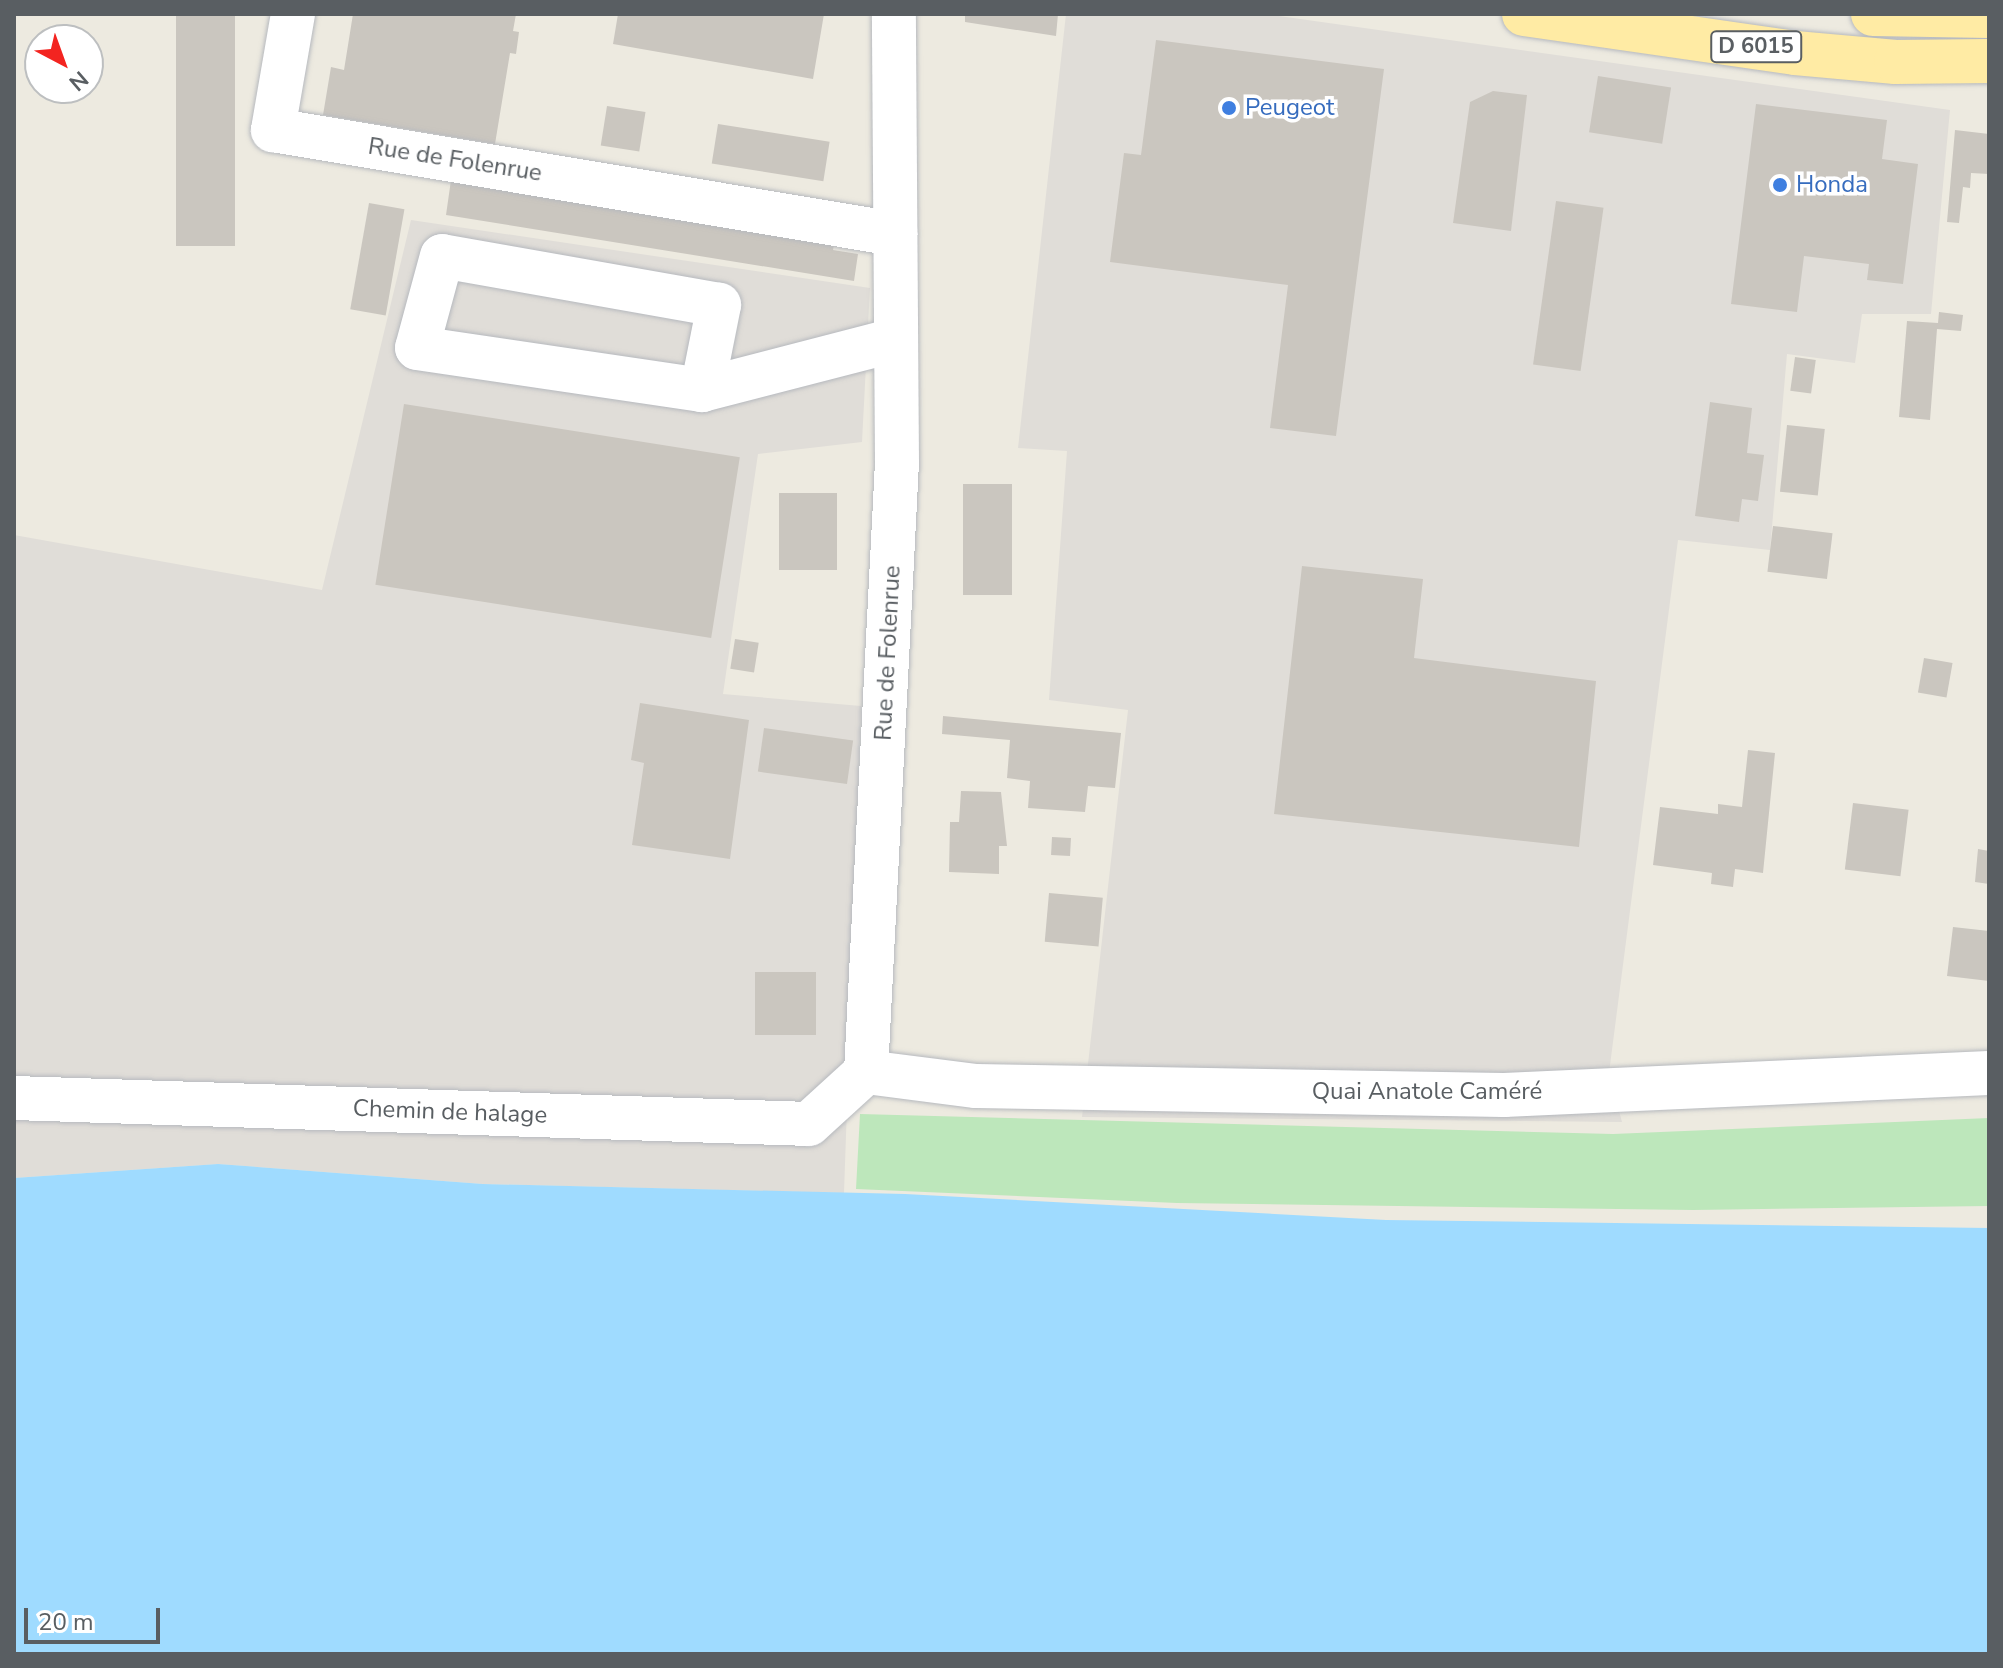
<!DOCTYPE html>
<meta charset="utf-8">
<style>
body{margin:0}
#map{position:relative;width:2003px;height:1668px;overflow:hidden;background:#edeae0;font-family:"Nunito Sans",sans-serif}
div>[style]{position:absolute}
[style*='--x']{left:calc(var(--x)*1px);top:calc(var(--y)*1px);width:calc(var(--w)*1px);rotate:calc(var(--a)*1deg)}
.industrial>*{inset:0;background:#e0ddd8}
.green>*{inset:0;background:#bde7bb}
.water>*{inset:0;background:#9fdbff}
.building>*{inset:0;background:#cac6bf;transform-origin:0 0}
.roads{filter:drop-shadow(0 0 2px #b6b9be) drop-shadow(0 0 2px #b6b9be)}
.minor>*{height:44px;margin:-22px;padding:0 22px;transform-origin:22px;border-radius:22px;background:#fff}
.major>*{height:44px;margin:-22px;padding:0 22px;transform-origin:22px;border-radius:22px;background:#ffeba4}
.dots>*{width:22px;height:22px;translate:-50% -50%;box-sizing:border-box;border:4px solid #fff;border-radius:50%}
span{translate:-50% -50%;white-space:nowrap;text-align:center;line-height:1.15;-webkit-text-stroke:7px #fff;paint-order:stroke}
.shield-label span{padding:2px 6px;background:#fff;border:2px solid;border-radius:6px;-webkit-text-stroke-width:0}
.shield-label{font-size:22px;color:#595e62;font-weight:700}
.shop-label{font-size:24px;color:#366cbe}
.left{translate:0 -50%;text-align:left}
.street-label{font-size:24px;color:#595e62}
.frame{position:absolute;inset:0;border:16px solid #595e62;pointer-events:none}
.north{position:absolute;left:24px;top:24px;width:80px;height:80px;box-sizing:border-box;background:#fff;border:2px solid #bdbfc0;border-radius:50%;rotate:139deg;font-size:22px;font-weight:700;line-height:32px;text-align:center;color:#595e62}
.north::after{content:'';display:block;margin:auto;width:28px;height:36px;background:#f32420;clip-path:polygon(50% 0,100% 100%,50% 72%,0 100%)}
.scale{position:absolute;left:24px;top:1608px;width:136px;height:36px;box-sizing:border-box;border:4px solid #595e62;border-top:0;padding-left:10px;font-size:24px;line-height:28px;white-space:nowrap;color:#595e62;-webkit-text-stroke:6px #fff;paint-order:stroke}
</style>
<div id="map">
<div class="industrial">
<i style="clip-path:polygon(1066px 14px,1264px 14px,1950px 110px,1931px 314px,1862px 314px,1855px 363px,1787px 354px,1770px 550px,1678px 540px,1609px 1073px,1622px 1122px,1082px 1117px,1128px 710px,1049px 700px,1067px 451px,1018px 448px)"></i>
<i style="clip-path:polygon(411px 220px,870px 288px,862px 442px,758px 454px,723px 694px,861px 706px,844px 1193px,483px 1184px,218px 1164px,14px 1178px,14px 535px,322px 590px)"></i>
</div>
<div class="green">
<i style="clip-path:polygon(860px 1114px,1613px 1134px,1989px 1118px,1989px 1206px,1693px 1210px,1177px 1203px,856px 1189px)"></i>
</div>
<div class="water">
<i style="clip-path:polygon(218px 1164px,483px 1184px,905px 1194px,1386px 1220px,1989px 1228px,1989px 1654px,14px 1654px,14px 1178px)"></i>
</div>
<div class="building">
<i style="left:176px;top:14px;width:59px;height:232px"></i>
<i style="clip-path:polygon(353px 14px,516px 14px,513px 31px,519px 32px,516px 54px,510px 53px,495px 144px,323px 115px,331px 67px,344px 70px)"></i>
<i style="clip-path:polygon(618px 14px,824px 14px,813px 79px,613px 44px)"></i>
<i style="clip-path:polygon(965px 14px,1058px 14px,1056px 36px,965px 22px)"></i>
<i style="clip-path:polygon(1156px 40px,1384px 69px,1336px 436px,1270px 428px,1288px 285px,1110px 262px,1124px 153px,1141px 155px)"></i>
<i style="left:1598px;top:76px;width:74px;height:57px;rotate:9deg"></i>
<i style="clip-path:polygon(1493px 91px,1527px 95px,1511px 231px,1453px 223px,1470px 102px)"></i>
<i style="clip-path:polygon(1756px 104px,1887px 120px,1882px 159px,1918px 164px,1903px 284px,1867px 280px,1869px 264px,1804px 256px,1797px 312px,1731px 304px)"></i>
<i style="left:607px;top:106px;width:39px;height:40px;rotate:9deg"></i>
<i style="left:718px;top:124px;width:113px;height:40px;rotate:9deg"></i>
<i style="clip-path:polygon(1955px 130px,1989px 134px,1989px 174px,1971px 173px,1970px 188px,1963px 187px,1959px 223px,1947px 222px)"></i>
<i style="clip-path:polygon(452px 173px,836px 234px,833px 250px,858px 254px,854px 281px,446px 215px)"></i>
<i style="left:1556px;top:201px;width:48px;height:165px;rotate:8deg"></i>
<i style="left:369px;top:203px;width:36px;height:108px;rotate:10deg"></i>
<i style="clip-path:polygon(1939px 312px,1963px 315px,1961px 331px,1937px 329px,1930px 420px,1899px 417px,1907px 321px,1938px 323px)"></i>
<i style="left:1795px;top:357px;width:21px;height:34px;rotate:8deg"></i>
<i style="clip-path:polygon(1710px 402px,1752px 408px,1747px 453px,1764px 455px,1758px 501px,1742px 499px,1739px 522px,1695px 516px)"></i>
<i style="left:404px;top:404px;width:340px;height:183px;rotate:9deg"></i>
<i style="left:1787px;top:425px;width:38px;height:67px;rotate:6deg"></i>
<i style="left:963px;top:484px;width:49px;height:111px"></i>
<i style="left:779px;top:493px;width:58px;height:77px"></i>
<i style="left:1773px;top:526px;width:60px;height:46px;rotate:7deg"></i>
<i style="clip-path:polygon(1302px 566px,1423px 579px,1414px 658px,1596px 681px,1579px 847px,1274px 814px)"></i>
<i style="left:735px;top:639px;width:24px;height:30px;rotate:9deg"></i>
<i style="left:1924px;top:658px;width:29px;height:35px;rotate:10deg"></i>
<i style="clip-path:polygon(640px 703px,749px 720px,730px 859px,632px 845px,644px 763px,631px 760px)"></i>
<i style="clip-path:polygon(943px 716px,1121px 733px,1115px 788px,1088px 786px,1085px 812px,1028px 808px,1030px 781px,1007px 778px,1010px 740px,942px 734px)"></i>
<i style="left:764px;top:728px;width:90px;height:44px;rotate:8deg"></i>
<i style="clip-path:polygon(1748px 750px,1775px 753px,1763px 873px,1735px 869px,1733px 887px,1711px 884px,1712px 873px,1653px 865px,1660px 807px,1718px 814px,1718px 804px,1742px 807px)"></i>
<i style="clip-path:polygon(961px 791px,1001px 792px,1007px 846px,999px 846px,999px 874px,949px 872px,950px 822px,959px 822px)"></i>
<i style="left:1853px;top:803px;width:56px;height:67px;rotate:7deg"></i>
<i style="left:1052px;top:837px;width:19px;height:18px;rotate:3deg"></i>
<i style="clip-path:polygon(1978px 849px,1989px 851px,1989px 884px,1975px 882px)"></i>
<i style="left:1049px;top:893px;width:54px;height:49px;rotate:5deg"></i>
<i style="clip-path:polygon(1953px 927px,1989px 931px,1989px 981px,1947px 976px)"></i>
<i style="left:755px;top:972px;width:61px;height:63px"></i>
</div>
<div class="roads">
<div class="minor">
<i style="--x:293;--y:14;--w:118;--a:99.8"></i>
<i style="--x:273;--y:130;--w:631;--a:9.49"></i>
<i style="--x:702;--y:390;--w:87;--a:-78.7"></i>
<i style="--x:719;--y:305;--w:281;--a:-170"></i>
<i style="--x:442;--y:256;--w:95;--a:105.2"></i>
<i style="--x:417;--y:348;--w:288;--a:8.4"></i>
<i style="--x:702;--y:390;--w:200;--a:-14.5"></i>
<i style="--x:866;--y:1072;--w:111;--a:7.3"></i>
<i style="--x:976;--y:1086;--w:528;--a:0.98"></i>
<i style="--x:1504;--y:1095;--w:485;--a:-2.6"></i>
<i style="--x:866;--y:1072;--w:610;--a:-87.09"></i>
<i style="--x:897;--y:463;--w:449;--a:-90.4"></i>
<i style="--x:14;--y:1098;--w:795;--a:1.87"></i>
<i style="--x:809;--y:1124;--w:77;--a:-42.4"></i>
</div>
<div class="major">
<i style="--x:1524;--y:14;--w:274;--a:8.2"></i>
<i style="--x:1795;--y:53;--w:101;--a:5.1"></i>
<i style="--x:1896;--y:62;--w:93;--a:-0.6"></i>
<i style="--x:1873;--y:14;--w:116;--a:1"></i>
</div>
</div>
<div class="dots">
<i style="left:1229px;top:108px;background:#3f7fe0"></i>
<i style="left:1780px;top:185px;background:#3f7fe0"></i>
</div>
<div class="shield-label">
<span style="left:1756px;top:47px">D 6015</span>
</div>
<div class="shop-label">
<span class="left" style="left:1245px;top:108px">Peugeot</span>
<span class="left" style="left:1796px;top:185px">Honda</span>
</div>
<div class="street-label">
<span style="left:455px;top:160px;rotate:9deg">Rue de Folenrue</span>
<span style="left:888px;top:653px;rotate:-87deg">Rue de Folenrue</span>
<span style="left:1427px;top:1092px">Quai Anatole Caméré</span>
<span style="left:450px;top:1112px;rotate:2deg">Chemin de halage</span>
</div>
<div class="frame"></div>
<div class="north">N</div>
<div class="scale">20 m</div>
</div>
